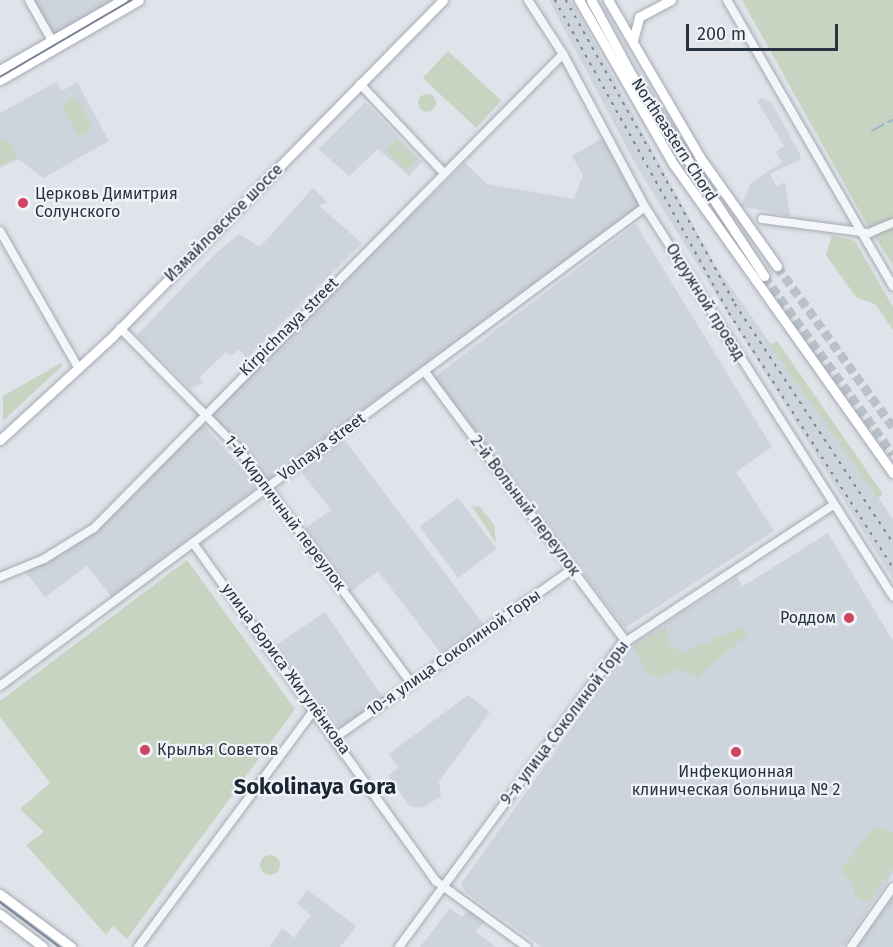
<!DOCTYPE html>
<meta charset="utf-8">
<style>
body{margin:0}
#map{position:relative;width:893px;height:947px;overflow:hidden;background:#e0e4ea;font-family:"Fira Sans",sans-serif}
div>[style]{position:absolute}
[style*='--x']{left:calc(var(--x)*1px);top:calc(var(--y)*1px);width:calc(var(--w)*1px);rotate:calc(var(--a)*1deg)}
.built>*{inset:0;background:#ced4dc;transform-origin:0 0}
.green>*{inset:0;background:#c7d4c1;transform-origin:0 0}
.round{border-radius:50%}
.stream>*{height:1.5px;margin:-0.75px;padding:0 0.75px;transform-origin:0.75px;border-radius:0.75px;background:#9ab4ca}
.major-tunnel>*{height:9px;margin-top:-4.5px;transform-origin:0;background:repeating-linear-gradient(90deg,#bbc1c8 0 9px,transparent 0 13.5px)}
.roads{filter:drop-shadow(0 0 2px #a5abb4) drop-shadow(0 0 2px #a5abb4)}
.minor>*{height:8px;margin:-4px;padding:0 4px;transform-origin:4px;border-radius:4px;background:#f3f5f8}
.major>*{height:9px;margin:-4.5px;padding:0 4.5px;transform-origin:4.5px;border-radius:4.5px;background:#fff}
.tram>*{height:1.5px;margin:-0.75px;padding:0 0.75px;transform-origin:0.75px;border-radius:0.75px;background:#798493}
.rail>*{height:1.5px;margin-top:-0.75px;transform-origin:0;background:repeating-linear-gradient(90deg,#798493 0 3px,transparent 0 9px)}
.dots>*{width:16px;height:16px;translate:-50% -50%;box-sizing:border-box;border:3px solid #f0f3f7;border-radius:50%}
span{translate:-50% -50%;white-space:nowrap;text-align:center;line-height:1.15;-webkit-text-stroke:4.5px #f0f3f7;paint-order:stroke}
.street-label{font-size:16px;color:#283341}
.poi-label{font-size:16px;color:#283341}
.left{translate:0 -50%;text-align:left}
.right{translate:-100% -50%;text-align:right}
.district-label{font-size:22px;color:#1b2432;font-weight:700}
.scale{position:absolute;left:686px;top:24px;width:152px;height:27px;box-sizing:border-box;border:3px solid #283341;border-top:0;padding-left:8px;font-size:18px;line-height:21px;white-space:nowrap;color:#283341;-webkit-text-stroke:4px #f0f3f7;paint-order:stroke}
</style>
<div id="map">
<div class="built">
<i style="clip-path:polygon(32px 0,117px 0,53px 35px)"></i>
<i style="clip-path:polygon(549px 0,571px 0,714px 263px,893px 519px,893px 579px,638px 169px)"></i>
<i style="clip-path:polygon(56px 82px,62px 91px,77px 82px,109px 141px,43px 178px,18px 159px,0 168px,0 113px)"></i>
<i style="clip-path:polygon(762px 98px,771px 102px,799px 152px,801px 159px,770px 174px,776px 186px,785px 182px,790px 216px,741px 206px,751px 183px,782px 162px,776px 152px,784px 146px,757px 101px)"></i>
<i style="clip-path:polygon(365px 102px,422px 162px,409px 176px,378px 149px,349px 176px,318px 149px)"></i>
<i style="clip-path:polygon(603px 138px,640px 206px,267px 481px,209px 413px,465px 163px,487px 184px,574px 199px,583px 175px,572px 156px)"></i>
<i style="clip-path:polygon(313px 188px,328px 203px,318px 205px,362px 243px,247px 358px,239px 349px,231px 356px,226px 352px,199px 378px,204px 383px,190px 388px,137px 335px,217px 252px,239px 234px,260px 247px)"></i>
<i style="clip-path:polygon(636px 224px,772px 447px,736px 472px,774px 531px,625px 628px,433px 378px)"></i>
<i style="clip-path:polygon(200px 421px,258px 487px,112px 597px,87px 566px,45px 597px,25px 572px,94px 528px)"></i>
<i style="clip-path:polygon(343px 438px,485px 626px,442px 655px,378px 571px,350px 592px,304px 529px,331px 510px,300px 470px)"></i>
<i style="left:458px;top:498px;width:64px;height:48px;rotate:53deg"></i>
<i style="clip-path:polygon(828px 533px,893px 641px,893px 874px,842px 947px,542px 947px,465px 892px,461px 884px,629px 647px,737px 577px,743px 586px)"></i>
<i style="left:325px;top:612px;width:105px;height:59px;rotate:56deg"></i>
<i style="clip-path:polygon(468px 695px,490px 712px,439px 781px,441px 796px,422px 808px,409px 806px,388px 775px,398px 768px,389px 754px)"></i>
<i style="clip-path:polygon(307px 890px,356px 926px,340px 947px,270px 947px,282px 928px,294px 938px,311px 915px,297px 904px)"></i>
<i style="clip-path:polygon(893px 897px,893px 947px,856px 947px)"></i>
<i style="clip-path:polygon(450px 908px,462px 917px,469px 909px,485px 921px,476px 932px,496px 947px,420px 947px)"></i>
</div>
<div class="green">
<i style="clip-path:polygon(742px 0,893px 0,893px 265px,869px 228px)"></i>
<i style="left:448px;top:51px;width:73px;height:37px;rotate:43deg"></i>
<i class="round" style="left:418px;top:94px;width:18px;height:18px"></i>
<i style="clip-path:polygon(68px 100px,77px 100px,92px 125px,85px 135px,78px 135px,63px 108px)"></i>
<i style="clip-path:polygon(8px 139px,17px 157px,0 166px,0 143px)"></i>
<i style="left:397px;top:139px;width:29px;height:16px;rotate:44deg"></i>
<i style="clip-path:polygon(832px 235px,855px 241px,893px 307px,893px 330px,876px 305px,856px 297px,826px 255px)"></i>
<i style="clip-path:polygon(777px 341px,883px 494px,878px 498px,770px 345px)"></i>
<i style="clip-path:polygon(61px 363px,62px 366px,3px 421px,3px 396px)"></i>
<i style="clip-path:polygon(472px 506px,480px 507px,494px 525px,496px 543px)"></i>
<i style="clip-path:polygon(187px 560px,295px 709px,127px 939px,113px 926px,106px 935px,26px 845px,44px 832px,20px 809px,50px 783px,0 717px,0 701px)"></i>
<i style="clip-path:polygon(665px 627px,670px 644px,681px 653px,743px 627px,748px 634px,698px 677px,678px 669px,660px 678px,647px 672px,633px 647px)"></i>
<i style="clip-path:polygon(874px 827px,893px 832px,893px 869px,867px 903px,855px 894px,852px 881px,841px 870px)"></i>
<i class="round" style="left:260px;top:855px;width:20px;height:20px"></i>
</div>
<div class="stream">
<i style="--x:888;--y:122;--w:5;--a:-22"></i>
<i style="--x:872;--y:131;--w:13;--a:-29"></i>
</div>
<div class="major-tunnel">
<i style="--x:777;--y:266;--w:198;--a:54.2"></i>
<i style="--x:764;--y:276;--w:220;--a:54.1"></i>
</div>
<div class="roads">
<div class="minor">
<i style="--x:29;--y:0;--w:51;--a:60.4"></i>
<i style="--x:528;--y:0;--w:64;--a:57.1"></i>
<i style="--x:563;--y:54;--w:174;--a:61.8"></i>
<i style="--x:645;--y:207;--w:462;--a:57.5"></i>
<i style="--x:727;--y:0;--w:331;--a:59.9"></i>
<i style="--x:360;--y:84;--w:122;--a:46.7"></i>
<i style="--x:762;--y:219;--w:108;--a:7.5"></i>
<i style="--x:869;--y:233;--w:26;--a:-23"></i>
<i style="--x:0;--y:231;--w:159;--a:60.2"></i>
<i style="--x:120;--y:328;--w:168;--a:45.5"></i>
<i style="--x:238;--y:448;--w:293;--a:53.6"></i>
<i style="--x:425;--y:372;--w:334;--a:53.3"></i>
<i style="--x:193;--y:543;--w:416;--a:54.3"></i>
<i style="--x:436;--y:881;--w:112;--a:36"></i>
<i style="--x:0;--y:577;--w:48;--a:-22.2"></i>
<i style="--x:44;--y:559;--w:59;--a:-31.8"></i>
<i style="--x:94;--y:528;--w:667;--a:-45.3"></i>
<i style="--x:0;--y:686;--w:803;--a:-36.6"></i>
<i style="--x:336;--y:737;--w:290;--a:-35.4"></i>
<i style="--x:138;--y:947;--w:297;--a:-53.4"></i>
<i style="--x:399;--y:947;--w:375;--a:-53.7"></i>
<i style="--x:621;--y:645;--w:254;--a:-33.4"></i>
<i style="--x:851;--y:947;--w:73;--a:-55"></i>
</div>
<div class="major">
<i style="--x:579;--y:0;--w:190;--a:60.1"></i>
<i style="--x:674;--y:165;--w:378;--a:54.6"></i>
<i style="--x:591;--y:0;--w:84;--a:61.6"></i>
<i style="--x:631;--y:74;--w:242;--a:56.6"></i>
<i style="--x:608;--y:0;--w:181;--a:59.7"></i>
<i style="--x:699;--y:156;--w:135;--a:54.7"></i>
<i style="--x:633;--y:40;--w:24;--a:-75"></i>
<i style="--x:639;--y:17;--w:36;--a:-28"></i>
<i style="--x:0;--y:70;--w:141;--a:-29.8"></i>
<i style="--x:0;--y:80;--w:160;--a:-29.9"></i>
<i style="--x:0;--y:440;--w:152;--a:-42.6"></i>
<i style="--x:112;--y:337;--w:472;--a:-45.5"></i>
<i style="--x:0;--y:894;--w:89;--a:36.7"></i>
<i style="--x:0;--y:914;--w:54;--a:37.5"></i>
</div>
</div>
<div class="tram">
<i style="--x:0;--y:77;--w:153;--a:-30.3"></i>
<i style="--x:0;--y:902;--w:75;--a:36.9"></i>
</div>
<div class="rail">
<i style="--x:555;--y:0;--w:358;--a:60.9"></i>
<i style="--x:729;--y:313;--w:302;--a:57.2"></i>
<i style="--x:566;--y:0;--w:348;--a:60.9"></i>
<i style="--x:735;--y:304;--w:287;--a:56.5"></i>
</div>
<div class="dots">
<i style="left:23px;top:203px;background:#d1435f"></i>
<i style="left:849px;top:618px;background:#d1435f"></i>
<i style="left:145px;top:750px;background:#d1435f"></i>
<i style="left:736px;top:752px;background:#d1435f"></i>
</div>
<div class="street-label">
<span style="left:674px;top:140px;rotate:57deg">Northeastern Chord</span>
<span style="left:224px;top:223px;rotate:-45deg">Измайловское шоссе</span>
<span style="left:705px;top:302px;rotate:58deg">Окружной проезд</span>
<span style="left:289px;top:327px;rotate:-45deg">Kirpichnaya street</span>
<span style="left:322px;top:447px;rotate:-36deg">Volnaya street</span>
<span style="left:525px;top:506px;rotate:53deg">2-й Вольный переулок</span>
<span style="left:285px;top:513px;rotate:53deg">1-й Кирпичный переулок</span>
<span style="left:454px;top:653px;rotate:-35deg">10-я улица Соколиной Горы</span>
<span style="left:286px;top:669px;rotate:54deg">улица Бориса Жигулёнкова</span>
<span style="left:565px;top:723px;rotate:-53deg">9-я улица Соколиной Горы</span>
</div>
<div class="poi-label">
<span class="left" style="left:35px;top:203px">Церковь Димитрия<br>Солунского</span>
<span class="right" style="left:836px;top:618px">Роддом</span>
<span class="left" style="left:157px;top:750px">Крылья Советов</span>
<span style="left:736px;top:781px">Инфекционная<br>клиническая больница № 2</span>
</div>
<div class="district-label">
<span style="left:315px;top:787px">Sokolinaya Gora</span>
</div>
<div class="scale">200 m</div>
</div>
